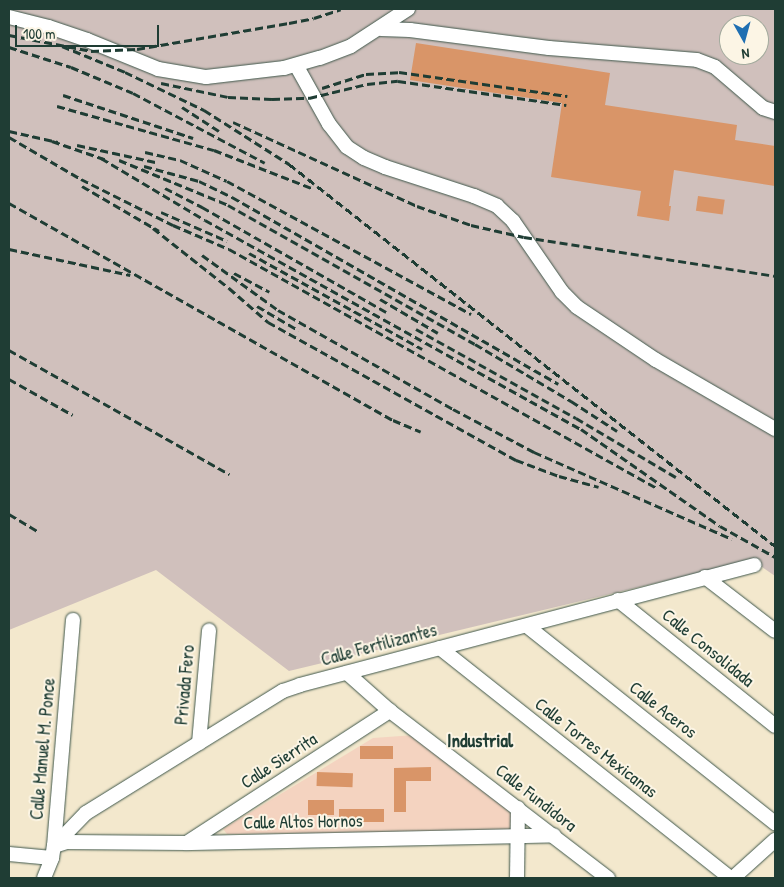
<!DOCTYPE html>
<style>
body{margin:0}
#map{position:relative;width:784px;height:887px;overflow:hidden;background:#f3e8cd;font-family:"Patrick Hand",sans-serif}
div>[style]{position:absolute}
[style*='--x']{left:calc(var(--x)*1px);top:calc(var(--y)*1px);width:calc(var(--w)*1px);rotate:calc(var(--a)*1deg)}
.built>*{inset:0;background:#f4d3c0}
.industrial>*{inset:0;background:#d0c0bc}
.building>*{inset:0;background:#d99568;transform-origin:0 0}
.roads{filter:drop-shadow(0 0 1px #3f574b) drop-shadow(0 0 1px #3f574b)}
.minor>*{height:14px;margin:-7px;padding:0 7px;transform-origin:7px;border-radius:7px;background:#fff}
.rail>*{height:3px;margin-top:-1.5px;transform-origin:0;background:repeating-linear-gradient(90deg,#1f3d34 0 8px,transparent 0 12px)}
span{translate:-50% -50%;white-space:nowrap;text-align:center;line-height:1.15;-webkit-text-stroke:4px #fcf5e5;paint-order:stroke}
.street-label{font-size:18px;color:#1f3d34}
.neighbourhood-label{font-size:19px;color:#1f3d34;font-weight:700}
.frame{position:absolute;inset:0;border:10px solid #1f3d34;pointer-events:none}
.north{position:absolute;left:719px;top:15px;width:50px;height:50px;box-sizing:border-box;background:#fcf5e5;border:1px solid #a4ab9e;border-radius:50%;rotate:173deg;font-size:14px;font-weight:700;line-height:20px;text-align:center;color:#1f3d34}
.north::after{content:'';display:block;margin:auto;width:18px;height:22px;background:#1f6fb2;clip-path:polygon(50% 0,100% 100%,50% 72%,0 100%)}
.scale{position:absolute;left:15px;top:25px;width:144px;height:22px;box-sizing:border-box;border:2px solid #1f3d34;border-top:0;padding-left:6px;font-size:15px;line-height:18px;white-space:nowrap;color:#1f3d34;-webkit-text-stroke:4px #fcf5e5;paint-order:stroke}
</style>
<div id="map">
<div class="built">
<i style="clip-path:polygon(415px 735px,514px 813px,512px 831px,227px 834px,223px 829px,373px 738px)"></i>
</div>
<div class="industrial">
<i style="clip-path:polygon(evenodd,9px 9px,775px 9px,775px 576px,752px 560px,289px 671px,156px 570px,9px 630px,9px 9px,729px 25px,759px 25px,759px 55px,729px 55px,729px 25px)"></i>
</div>
<div class="building">
<i style="clip-path:polygon(416px 43px,610px 73px,605px 105px,737px 125px,735px 140px,775px 146px,775px 186px,674px 170px,669px 206px,671px 206px,669px 221px,637px 216px,641px 191px,551px 177px,562px 103px,410px 80px)"></i>
<i style="left:698px;top:196px;width:27px;height:15px;rotate:8deg"></i>
<i style="left:393px;top:746px;width:13px;height:33px;rotate:90deg"></i>
<i style="clip-path:polygon(431px 767px,431px 781px,406px 781px,406px 812px,394px 812px,394px 768px)"></i>
<i style="left:317px;top:772px;width:36px;height:14px;rotate:2deg"></i>
<i style="left:334px;top:800px;width:15px;height:26px;rotate:90deg"></i>
<i style="left:384px;top:809px;width:13px;height:45px;rotate:90deg"></i>
</div>
<div class="roads">
<div class="minor">
<i style="--x:9;--y:17;--w:41;--a:14"></i>
<i style="--x:49;--y:27;--w:40;--a:18.9"></i>
<i style="--x:87;--y:40;--w:77;--a:22.2"></i>
<i style="--x:158;--y:69;--w:49;--a:9.5"></i>
<i style="--x:206;--y:77;--w:79;--a:-6.6"></i>
<i style="--x:284;--y:68;--w:37;--a:-16"></i>
<i style="--x:320;--y:58;--w:33;--a:-21"></i>
<i style="--x:351;--y:46;--w:68;--a:-33"></i>
<i style="--x:381;--y:29;--w:29;--a:2"></i>
<i style="--x:410;--y:30;--w:140;--a:7.4"></i>
<i style="--x:549;--y:48;--w:148;--a:4.6"></i>
<i style="--x:697;--y:60;--w:19;--a:21"></i>
<i style="--x:715;--y:67;--w:63;--a:40.5"></i>
<i style="--x:763;--y:108;--w:13;--a:18"></i>
<i style="--x:296;--y:65;--w:68;--a:60.8"></i>
<i style="--x:329;--y:124;--w:29;--a:52"></i>
<i style="--x:347;--y:147;--w:20;--a:33"></i>
<i style="--x:364;--y:158;--w:23;--a:23"></i>
<i style="--x:385;--y:167;--w:94;--a:18"></i>
<i style="--x:474;--y:196;--w:25;--a:23"></i>
<i style="--x:497;--y:206;--w:22;--a:43"></i>
<i style="--x:513;--y:221;--w:86;--a:55.4"></i>
<i style="--x:562;--y:292;--w:21;--a:45"></i>
<i style="--x:577;--y:307;--w:95;--a:33.9"></i>
<i style="--x:656;--y:360;--w:138;--a:30.1"></i>
<i style="--x:705;--y:577;--w:88;--a:37.6"></i>
<i style="--x:618;--y:600;--w:201;--a:38.7"></i>
<i style="--x:527;--y:626;--w:317;--a:38.5"></i>
<i style="--x:440;--y:648;--w:370;--a:38.4"></i>
<i style="--x:347;--y:673;--w:57;--a:41.5"></i>
<i style="--x:390;--y:711;--w:275;--a:37.5"></i>
<i style="--x:199;--y:743;--w:113;--a:-84.9"></i>
<i style="--x:188;--y:842;--w:241;--a:-33"></i>
<i style="--x:54;--y:846;--w:46;--a:-45.9"></i>
<i style="--x:86;--y:813;--w:232;--a:-31.8"></i>
<i style="--x:283;--y:691;--w:18;--a:-19"></i>
<i style="--x:300;--y:685;--w:470;--a:-14.8"></i>
<i style="--x:54;--y:846;--w:13;--a:-18"></i>
<i style="--x:66;--y:842;--w:121;--a:0.5"></i>
<i style="--x:187;--y:843;--w:367;--a:-1.2"></i>
<i style="--x:9;--y:854;--w:43;--a:5.3"></i>
<i style="--x:44;--y:878;--w:22;--a:-68"></i>
<i style="--x:52;--y:858;--w:12;--a:-81"></i>
<i style="--x:54;--y:846;--w:227;--a:-85.2"></i>
<i style="--x:517;--y:878;--w:70;--a:-89.2"></i>
<i style="--x:733;--y:878;--w:57;--a:-42.1"></i>
</div>
</div>
<div class="rail">
<i style="--x:9;--y:35;--w:84;--a:11"></i>
<i style="--x:91;--y:51;--w:46;--a:-2.5"></i>
<i style="--x:137;--y:49;--w:154;--a:-9.7"></i>
<i style="--x:289;--y:23;--w:25;--a:-11"></i>
<i style="--x:314;--y:18;--w:28;--a:-18"></i>
<i style="--x:62;--y:46;--w:68;--a:22.4"></i>
<i style="--x:125;--y:72;--w:88;--a:25.7"></i>
<i style="--x:204;--y:110;--w:101;--a:32.4"></i>
<i style="--x:289;--y:164;--w:618;--a:38.17"></i>
<i style="--x:9;--y:47;--w:65;--a:17.9"></i>
<i style="--x:71;--y:67;--w:67;--a:22.8"></i>
<i style="--x:133;--y:93;--w:149;--a:27.9"></i>
<i style="--x:161;--y:83;--w:68;--a:11.8"></i>
<i style="--x:228;--y:97;--w:44;--a:2.6"></i>
<i style="--x:272;--y:99;--w:37;--a:-2"></i>
<i style="--x:309;--y:98;--w:60;--a:-13.6"></i>
<i style="--x:367;--y:84;--w:31;--a:-6"></i>
<i style="--x:398;--y:81;--w:170;--a:8.1"></i>
<i style="--x:322;--y:88;--w:46;--a:-17.7"></i>
<i style="--x:366;--y:74;--w:33;--a:-3"></i>
<i style="--x:399;--y:72;--w:170;--a:8.1"></i>
<i style="--x:63;--y:95;--w:137;--a:18.3"></i>
<i style="--x:57;--y:106;--w:163;--a:15.7"></i>
<i style="--x:214;--y:150;--w:107;--a:21.3"></i>
<i style="--x:182;--y:107;--w:44;--a:33"></i>
<i style="--x:233;--y:122;--w:202;--a:24.5"></i>
<i style="--x:417;--y:206;--w:57;--a:19.4"></i>
<i style="--x:471;--y:225;--w:54;--a:12.8"></i>
<i style="--x:524;--y:237;--w:254;--a:8.8"></i>
<i style="--x:9;--y:131;--w:50;--a:12.7"></i>
<i style="--x:9;--y:137;--w:83;--a:30.3"></i>
<i style="--x:81;--y:179;--w:103;--a:26.6"></i>
<i style="--x:173;--y:225;--w:61;--a:23.2"></i>
<i style="--x:229;--y:249;--w:489;--a:29.2"></i>
<i style="--x:52;--y:141;--w:58;--a:19.1"></i>
<i style="--x:77;--y:145;--w:80;--a:12.3"></i>
<i style="--x:145;--y:152;--w:36;--a:13"></i>
<i style="--x:180;--y:160;--w:51;--a:24.1"></i>
<i style="--x:227;--y:181;--w:278;--a:28.6"></i>
<i style="--x:101;--y:158;--w:121;--a:30.8"></i>
<i style="--x:205;--y:220;--w:430;--a:29.1"></i>
<i style="--x:581;--y:429;--w:169;--a:34.9"></i>
<i style="--x:720;--y:526;--w:63;--a:29.4"></i>
<i style="--x:119;--y:160;--w:118;--a:22.4"></i>
<i style="--x:228;--y:205;--w:283;--a:29.4"></i>
<i style="--x:475;--y:344;--w:112;--a:30.7"></i>
<i style="--x:571;--y:401;--w:55;--a:33.1"></i>
<i style="--x:144;--y:166;--w:57;--a:15.3"></i>
<i style="--x:199;--y:181;--w:37;--a:26"></i>
<i style="--x:232;--y:197;--w:376;--a:29.8"></i>
<i style="--x:82;--y:186;--w:89;--a:30.3"></i>
<i style="--x:165;--y:188;--w:42;--a:27.2"></i>
<i style="--x:202;--y:207;--w:212;--a:29.7"></i>
<i style="--x:9;--y:203;--w:441;--a:29.5"></i>
<i style="--x:393;--y:420;--w:30;--a:23"></i>
<i style="--x:161;--y:212;--w:72;--a:23.7"></i>
<i style="--x:153;--y:228;--w:97;--a:38.3"></i>
<i style="--x:229;--y:288;--w:52;--a:41.1"></i>
<i style="--x:268;--y:322;--w:284;--a:29.1"></i>
<i style="--x:516;--y:460;--w:46;--a:20.4"></i>
<i style="--x:559;--y:476;--w:41;--a:15.4"></i>
<i style="--x:9;--y:249;--w:124;--a:12.1"></i>
<i style="--x:249;--y:253;--w:198;--a:29"></i>
<i style="--x:202;--y:255;--w:94;--a:35.9"></i>
<i style="--x:278;--y:310;--w:201;--a:29.5"></i>
<i style="--x:453;--y:409;--w:92;--a:28"></i>
<i style="--x:534;--y:452;--w:216;--a:23.7"></i>
<i style="--x:234;--y:273;--w:40;--a:28"></i>
<i style="--x:380;--y:299;--w:67;--a:30.4"></i>
<i style="--x:257;--y:306;--w:48;--a:30.3"></i>
<i style="--x:416;--y:329;--w:183;--a:29.1"></i>
<i style="--x:576;--y:418;--w:120;--a:30.6"></i>
<i style="--x:9;--y:350;--w:253;--a:29.4"></i>
<i style="--x:9;--y:379;--w:73;--a:29.4"></i>
<i style="--x:9;--y:514;--w:33;--a:31"></i>
</div>
<div class="street-label">
<span style="left:379px;top:645px;rotate:-15deg">Calle Fertilizantes</span>
<span style="left:708px;top:648px;rotate:39deg">Calle Consolidada</span>
<span style="left:185px;top:685px;rotate:-85deg">Privada Fero</span>
<span style="left:663px;top:710px;rotate:38deg">Calle Aceros</span>
<span style="left:596px;top:748px;rotate:38deg">Calle Torres Mexicanas</span>
<span style="left:43px;top:749px;rotate:-85deg">Calle Manuel M. Ponce</span>
<span style="left:279px;top:761px;rotate:-33deg">Calle Sierrita</span>
<span style="left:536px;top:798px;rotate:38deg">Calle Fundidora</span>
<span style="left:303px;top:822px;rotate:-1deg">Calle Altos Hornos</span>
</div>
<div class="neighbourhood-label">
<span style="left:480px;top:741px">Industrial</span>
</div>
<div class="frame"></div>
<div class="north">N</div>
<div class="scale">100 m</div>
</div>
